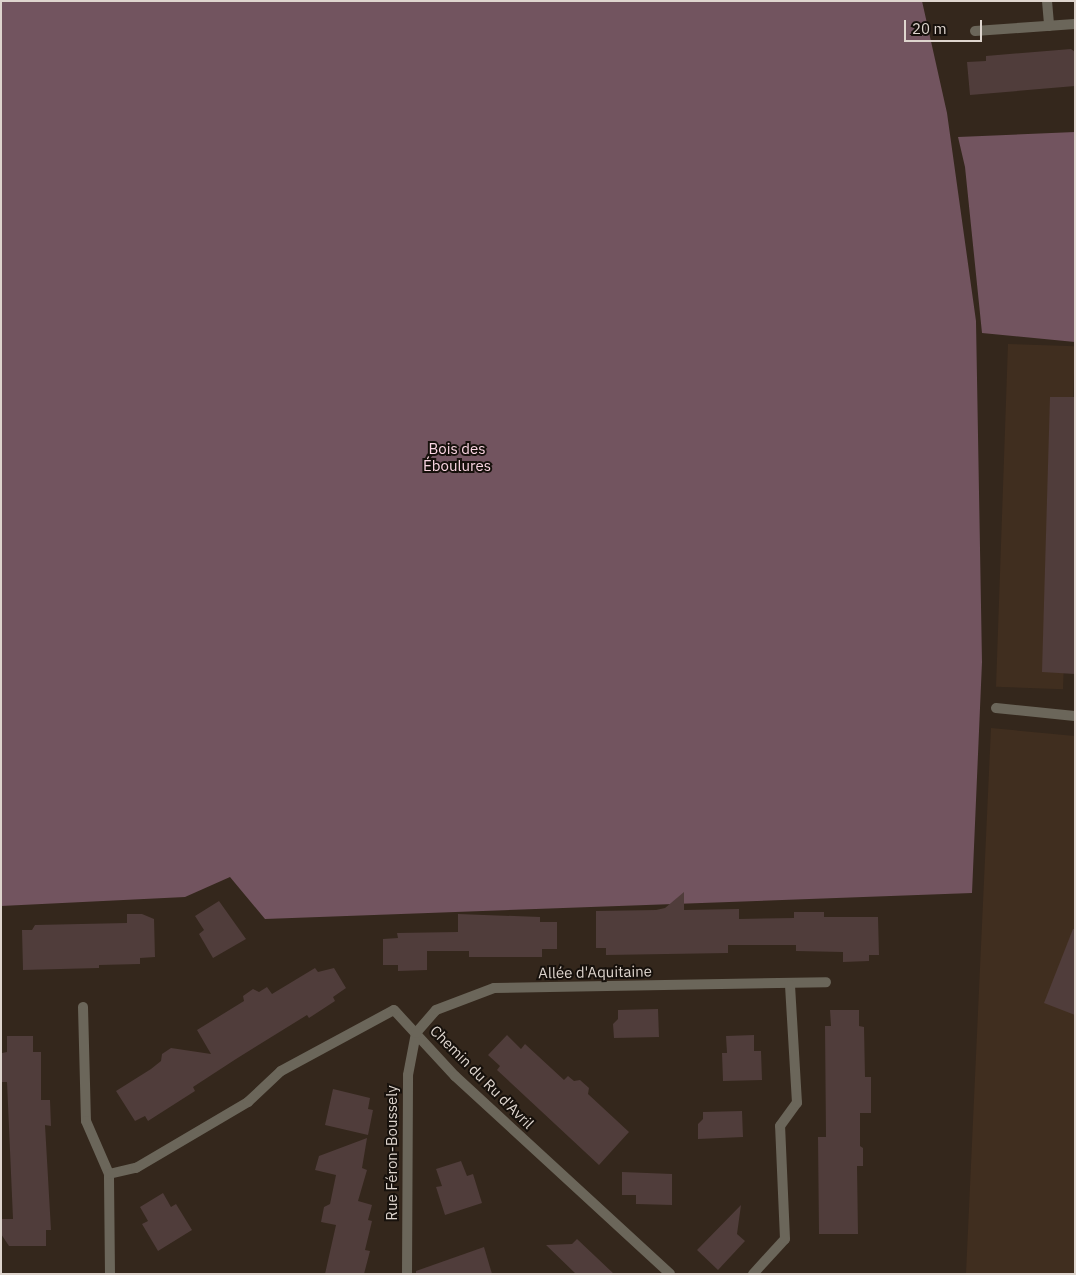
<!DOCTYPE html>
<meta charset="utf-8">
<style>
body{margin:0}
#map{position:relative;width:1076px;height:1275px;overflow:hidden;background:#34271c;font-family:"IBM Plex Sans",sans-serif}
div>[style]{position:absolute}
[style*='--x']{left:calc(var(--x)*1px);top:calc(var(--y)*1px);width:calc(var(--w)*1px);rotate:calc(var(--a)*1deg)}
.built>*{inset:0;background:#402e1f;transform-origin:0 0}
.forest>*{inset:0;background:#72545f}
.building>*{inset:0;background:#503d3b}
.street>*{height:10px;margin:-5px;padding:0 5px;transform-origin:5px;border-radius:5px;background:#6b665a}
span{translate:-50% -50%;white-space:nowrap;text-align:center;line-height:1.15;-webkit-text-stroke:4px #17110c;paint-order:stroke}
.park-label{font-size:15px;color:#fbd6e3}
.street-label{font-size:15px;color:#ded5ce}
.frame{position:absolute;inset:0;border:2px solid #ded5ce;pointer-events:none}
.scale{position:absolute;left:904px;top:20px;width:78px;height:22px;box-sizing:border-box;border:2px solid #ded5ce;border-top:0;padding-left:6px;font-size:15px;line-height:18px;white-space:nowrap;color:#ded5ce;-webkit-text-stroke:4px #17110c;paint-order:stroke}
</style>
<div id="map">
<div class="built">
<i style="left:1008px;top:344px;width:67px;height:343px;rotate:2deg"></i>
<i style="clip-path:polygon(991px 728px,1075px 736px,1075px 1274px,966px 1274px)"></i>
</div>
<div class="forest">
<i style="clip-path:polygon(1px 1px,922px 1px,947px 113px,976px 321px,982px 662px,972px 893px,265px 919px,230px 877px,185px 897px,1px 906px)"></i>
<i style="clip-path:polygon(1075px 132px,1075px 342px,982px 333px,965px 167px,958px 137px)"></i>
</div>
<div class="building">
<i style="clip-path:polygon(1071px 49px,1075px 52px,1075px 86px,970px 95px,967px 62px,986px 61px,986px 56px)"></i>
<i style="clip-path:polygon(1050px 397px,1075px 397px,1075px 674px,1042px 672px)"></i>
<i style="clip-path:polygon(684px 892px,684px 910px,739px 909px,739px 919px,794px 918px,794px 912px,824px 912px,824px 917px,878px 917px,879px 955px,869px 955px,869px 961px,843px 962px,843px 952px,796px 951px,796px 945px,728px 945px,728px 953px,606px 955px,606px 948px,596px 948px,596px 911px,656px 910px,665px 908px)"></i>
<i style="clip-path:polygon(219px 901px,246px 939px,213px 958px,199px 934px,204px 930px,195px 916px)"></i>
<i style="clip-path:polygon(127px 914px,142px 914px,154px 919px,155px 957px,140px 958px,140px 964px,99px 965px,99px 968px,23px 970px,22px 930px,32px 930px,35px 925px,127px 923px)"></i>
<i style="clip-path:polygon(458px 914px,540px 917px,540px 922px,557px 922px,557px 949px,542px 949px,542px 957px,469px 957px,469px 951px,427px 951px,427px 970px,398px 971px,398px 965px,383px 965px,383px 939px,398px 938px,397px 933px,458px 932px)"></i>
<i style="clip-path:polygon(1073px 929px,1075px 929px,1075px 1015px,1044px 1003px)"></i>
<i style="clip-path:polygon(315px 968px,318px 972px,334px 968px,346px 988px,333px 997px,335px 1001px,309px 1018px,307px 1015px,236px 1059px,193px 1087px,195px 1091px,148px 1121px,145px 1116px,135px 1121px,116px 1091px,151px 1069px,161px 1061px,162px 1054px,171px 1048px,211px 1054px,197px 1030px,244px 1001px,243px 996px,253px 989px,259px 992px,267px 987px,272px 994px)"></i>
<i style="clip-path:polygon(658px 1009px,659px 1037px,614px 1038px,613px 1024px,618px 1019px,618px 1010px)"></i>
<i style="clip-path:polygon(830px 1010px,859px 1010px,859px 1026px,864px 1027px,865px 1077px,871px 1077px,871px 1113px,860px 1113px,860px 1146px,863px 1148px,863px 1166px,857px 1166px,858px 1234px,819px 1234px,818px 1137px,826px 1137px,825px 1026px,831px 1026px)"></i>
<i style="clip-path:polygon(507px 1035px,521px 1049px,525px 1044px,564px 1080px,568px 1076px,574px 1081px,580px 1080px,589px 1088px,588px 1094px,629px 1132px,599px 1165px,497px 1070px,500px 1066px,488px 1055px)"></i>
<i style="clip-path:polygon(754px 1035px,754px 1051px,761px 1051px,762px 1080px,723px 1081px,722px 1053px,727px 1053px,726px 1036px)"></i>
<i style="clip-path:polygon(7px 1036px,33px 1036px,33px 1052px,41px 1052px,41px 1100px,50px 1100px,51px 1126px,45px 1125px,51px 1230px,46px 1230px,46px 1246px,9px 1246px,1px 1234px,1px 1219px,13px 1219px,7px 1082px,2px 1082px,2px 1053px,7px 1052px)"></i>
<i style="clip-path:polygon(333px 1089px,370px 1098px,368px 1109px,373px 1110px,368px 1135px,325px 1125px)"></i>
<i style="clip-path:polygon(742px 1111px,743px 1137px,698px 1139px,698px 1124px,703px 1119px,703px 1112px)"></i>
<i style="clip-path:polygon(367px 1138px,362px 1168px,367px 1170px,358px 1201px,372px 1205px,368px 1220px,372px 1221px,365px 1250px,370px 1251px,364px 1274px,325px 1274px,336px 1225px,321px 1222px,324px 1207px,330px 1204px,336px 1175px,315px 1170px,319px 1156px)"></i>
<i style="clip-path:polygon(461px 1161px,467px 1176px,473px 1174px,482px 1203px,445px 1215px,436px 1187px,442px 1186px,436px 1169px)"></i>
<i style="clip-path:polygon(622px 1172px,672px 1174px,672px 1205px,636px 1204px,636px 1195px,622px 1195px)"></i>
<i style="clip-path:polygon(163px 1193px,171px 1207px,176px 1204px,192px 1230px,158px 1251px,142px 1224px,148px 1221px,140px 1207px)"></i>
<i style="clip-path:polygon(741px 1205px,737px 1234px,745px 1241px,718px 1270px,697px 1250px)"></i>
<i style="clip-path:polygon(577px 1239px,614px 1274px,576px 1274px,546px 1245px,572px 1244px)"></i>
<i style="clip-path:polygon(484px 1247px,492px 1274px,416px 1274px,416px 1271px)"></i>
</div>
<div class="street">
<i style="--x:1047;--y:1;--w:25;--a:85"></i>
<i style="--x:975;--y:31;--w:100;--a:-4"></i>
<i style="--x:996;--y:708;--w:79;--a:5.8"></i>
<i style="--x:83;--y:1007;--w:114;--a:88.5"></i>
<i style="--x:86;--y:1121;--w:58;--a:66.5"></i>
<i style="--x:110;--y:1274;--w:100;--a:-90.6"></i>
<i style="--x:109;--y:1174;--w:28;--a:-13"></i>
<i style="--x:136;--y:1168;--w:130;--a:-30.5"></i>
<i style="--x:248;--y:1102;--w:45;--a:-43.2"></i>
<i style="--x:281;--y:1071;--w:128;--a:-28.4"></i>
<i style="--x:394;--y:1010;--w:90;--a:47.3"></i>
<i style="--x:455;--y:1076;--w:292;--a:42.6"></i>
<i style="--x:407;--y:1274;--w:199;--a:-89.7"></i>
<i style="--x:408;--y:1075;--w:43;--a:-79.2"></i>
<i style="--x:416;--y:1033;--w:30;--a:-49"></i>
<i style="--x:436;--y:1010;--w:62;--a:-20.8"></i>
<i style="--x:494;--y:988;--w:332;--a:-1"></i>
<i style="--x:753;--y:1274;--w:47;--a:-47.6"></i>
<i style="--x:785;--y:1239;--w:113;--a:-92.5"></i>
<i style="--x:780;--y:1126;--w:29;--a:-54"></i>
<i style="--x:797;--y:1103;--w:118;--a:-93.4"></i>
</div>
<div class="park-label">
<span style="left:457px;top:457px">Bois des<br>Éboulures</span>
</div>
<div class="street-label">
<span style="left:595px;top:972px;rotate:-1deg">Allée d'Aquitaine</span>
<span style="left:482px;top:1077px;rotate:45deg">Chemin du Ru d'Avril</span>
<span style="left:392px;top:1153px;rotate:-90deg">Rue Féron-Boussely</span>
</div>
<div class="frame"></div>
<div class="scale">20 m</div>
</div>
